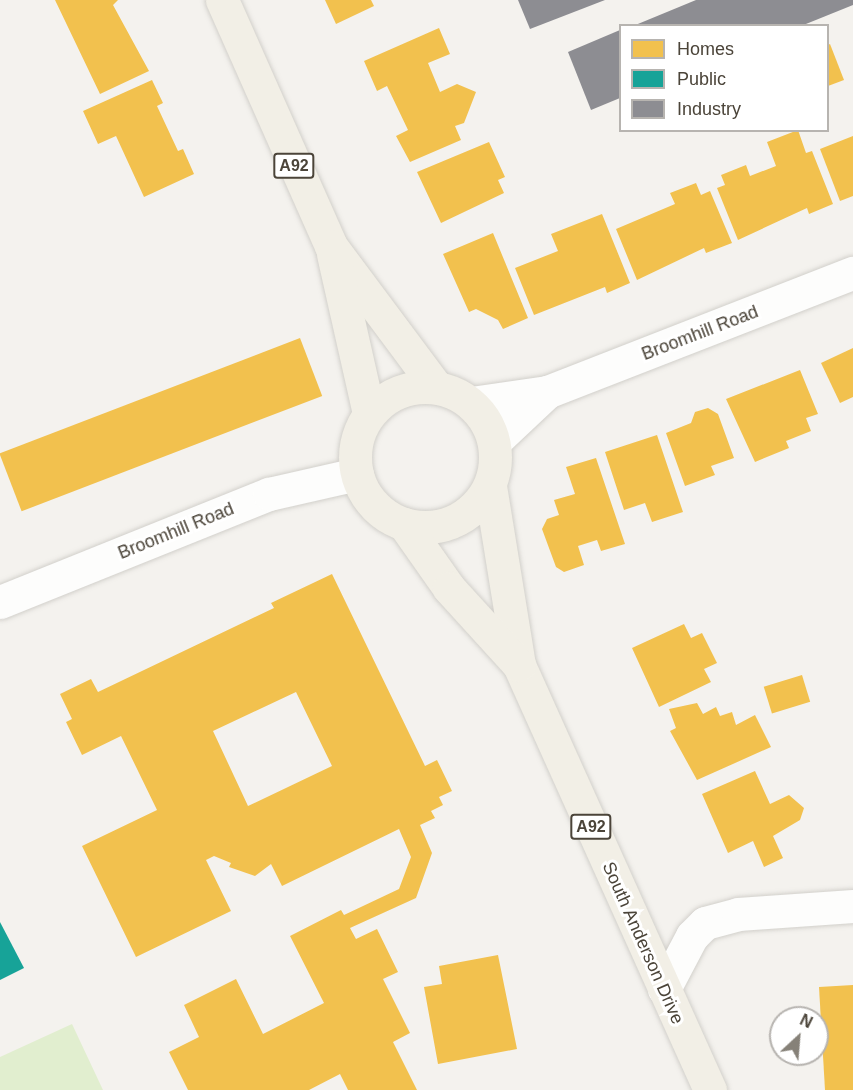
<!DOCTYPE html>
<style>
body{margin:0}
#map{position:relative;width:853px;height:1090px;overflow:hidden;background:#f4f2ee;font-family:Arial,sans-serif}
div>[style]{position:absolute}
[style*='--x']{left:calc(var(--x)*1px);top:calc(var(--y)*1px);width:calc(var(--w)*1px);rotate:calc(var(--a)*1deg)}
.green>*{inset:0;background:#e1eecf}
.homes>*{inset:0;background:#f2c14e;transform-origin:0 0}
.public>*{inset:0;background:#17a398}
.industry>*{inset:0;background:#8d8d92}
.roads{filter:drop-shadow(0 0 2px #d2d0cb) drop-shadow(0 0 2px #d2d0cb)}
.minor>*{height:33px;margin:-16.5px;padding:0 16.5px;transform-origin:16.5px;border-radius:16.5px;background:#fdfdfc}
.tertiary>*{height:33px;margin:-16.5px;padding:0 16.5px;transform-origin:16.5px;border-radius:16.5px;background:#fdfdfc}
.primary>*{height:33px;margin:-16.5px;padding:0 16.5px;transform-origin:16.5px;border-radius:16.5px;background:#f2efe6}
.primary>.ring{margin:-16.5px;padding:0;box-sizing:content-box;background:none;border:33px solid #f2efe6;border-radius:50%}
span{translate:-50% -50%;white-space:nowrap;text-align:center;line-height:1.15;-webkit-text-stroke:6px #fff;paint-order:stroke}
.shield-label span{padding:2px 4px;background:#fff;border:2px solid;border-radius:4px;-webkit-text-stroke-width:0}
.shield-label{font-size:16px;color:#4b4439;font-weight:700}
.street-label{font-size:18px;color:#4b4439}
.legend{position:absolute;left:619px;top:24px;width:210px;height:108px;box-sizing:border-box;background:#fff;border:2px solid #b7b4b0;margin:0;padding:8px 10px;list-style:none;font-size:18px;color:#4b4439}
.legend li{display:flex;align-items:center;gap:12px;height:30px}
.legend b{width:30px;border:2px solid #b7b4b0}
.north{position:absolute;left:769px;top:1006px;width:60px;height:60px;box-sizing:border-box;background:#fff;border:2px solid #b7b4b0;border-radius:50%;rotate:26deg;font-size:16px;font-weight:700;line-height:24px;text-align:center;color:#4b4439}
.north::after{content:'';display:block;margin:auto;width:21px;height:27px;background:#868178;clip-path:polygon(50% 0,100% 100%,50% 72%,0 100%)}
</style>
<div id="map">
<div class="green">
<i style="clip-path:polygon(72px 1024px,103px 1090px,0 1090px,0 1057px)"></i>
</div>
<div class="homes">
<i style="clip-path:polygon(55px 0,118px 0,113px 5px,149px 71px,100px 94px)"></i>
<i style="clip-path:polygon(325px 0,371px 0,374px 6px,336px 24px)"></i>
<i style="clip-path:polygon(439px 28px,450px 54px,428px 63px,440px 92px,457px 84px,476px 92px,464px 123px,455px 126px,461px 140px,410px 162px,396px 136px,408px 130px,387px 86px,377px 91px,364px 61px)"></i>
<i style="clip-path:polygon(830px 44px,844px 80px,828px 86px,828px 45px)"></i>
<i style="clip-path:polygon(152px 80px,163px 103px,157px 106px,178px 151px,183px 149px,194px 174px,144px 197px,116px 136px,98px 144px,83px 111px)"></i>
<i style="clip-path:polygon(798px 130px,806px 153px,812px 151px,833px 204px,809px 214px,807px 208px,738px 240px,717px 188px,725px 185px,721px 175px,746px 165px,750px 176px,776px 166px,767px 142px)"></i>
<i style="clip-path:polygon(853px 136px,853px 196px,840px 201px,820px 149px)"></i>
<i style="clip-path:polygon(489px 142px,505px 177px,498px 180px,504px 193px,441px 223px,417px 172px)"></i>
<i style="clip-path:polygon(696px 183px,701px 195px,710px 191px,732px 243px,706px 253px,704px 248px,637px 280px,616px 229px,675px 204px,670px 193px)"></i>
<i style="clip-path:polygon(602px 214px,630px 283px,607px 293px,605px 287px,534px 315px,515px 268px,558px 251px,551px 234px)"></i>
<i style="clip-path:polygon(493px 233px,528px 318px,503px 329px,498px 320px,476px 309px,469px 312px,443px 254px)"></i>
<i style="left:300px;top:338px;width:62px;height:322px;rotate:69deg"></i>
<i style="clip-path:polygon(853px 348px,853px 397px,840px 403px,821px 363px)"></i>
<i style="clip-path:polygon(800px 370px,818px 414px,806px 418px,811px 431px,786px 441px,789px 448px,755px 462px,726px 399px)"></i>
<i style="clip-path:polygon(708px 408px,718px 414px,734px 458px,711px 466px,715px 475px,685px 486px,666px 433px,691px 423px,695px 412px)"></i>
<i style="clip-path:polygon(657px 435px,683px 512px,652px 522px,645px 503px,624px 510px,605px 452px)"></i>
<i style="clip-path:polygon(596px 458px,625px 544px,601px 551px,597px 540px,578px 546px,584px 565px,564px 572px,556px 567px,542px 529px,547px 519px,559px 515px,554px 500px,575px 494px,566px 467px)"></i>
<i style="clip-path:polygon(evenodd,332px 574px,425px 766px,437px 760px,452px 791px,439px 797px,443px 805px,431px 811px,435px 818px,420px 825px,432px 853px,416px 898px,350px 928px,356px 939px,377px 929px,398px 972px,383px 979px,410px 1033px,393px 1042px,417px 1090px,348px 1090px,340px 1074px,309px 1090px,188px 1090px,169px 1052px,199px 1037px,184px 1005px,236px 979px,263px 1034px,324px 1003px,290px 936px,341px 910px,344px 915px,399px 889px,411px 857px,399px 829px,282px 886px,271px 864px,255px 876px,229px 867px,231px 863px,214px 856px,206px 860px,231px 911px,136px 957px,82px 846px,157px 810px,121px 736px,82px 755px,66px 722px,72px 719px,60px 694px,91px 679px,98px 692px,274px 608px,271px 603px,332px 574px,296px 692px,332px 766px,248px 806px,213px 731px,296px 692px)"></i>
<i style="clip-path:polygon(684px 624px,691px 638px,702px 633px,717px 663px,704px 669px,711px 682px,659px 707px,632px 648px)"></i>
<i style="left:802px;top:675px;width:28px;height:40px;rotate:73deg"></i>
<i style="clip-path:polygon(697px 703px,703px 714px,716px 707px,720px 716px,732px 712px,736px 725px,755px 715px,771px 747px,697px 780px,670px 731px,676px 728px,669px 709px)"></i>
<i style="clip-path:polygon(755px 771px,770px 804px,789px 795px,804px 808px,800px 820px,773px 836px,783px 858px,764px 867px,753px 841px,728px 853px,702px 794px)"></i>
<i style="clip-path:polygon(498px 955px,517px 1049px,438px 1064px,424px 987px,442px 984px,439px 966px)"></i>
<i style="clip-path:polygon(853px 985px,853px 1090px,825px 1090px,819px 987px)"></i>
</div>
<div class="public">
<i style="clip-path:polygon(0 922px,24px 968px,0 980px)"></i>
</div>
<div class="industry">
<i style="clip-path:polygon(518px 0,605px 0,530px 29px)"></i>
<i style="clip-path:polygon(696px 0,853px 0,853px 5px,801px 26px,633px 26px)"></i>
<i style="clip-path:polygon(620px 30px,620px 98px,591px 110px,568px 52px)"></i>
</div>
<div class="roads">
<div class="minor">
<i style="--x:664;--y:989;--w:60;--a:-62.2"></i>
<i style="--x:692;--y:936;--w:18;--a:-45"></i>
<i style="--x:705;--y:923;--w:34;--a:-15"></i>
<i style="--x:738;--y:914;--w:115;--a:-4"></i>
</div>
<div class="tertiary">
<i style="--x:471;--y:403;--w:77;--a:-8.2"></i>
<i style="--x:547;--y:392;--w:328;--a:-21.3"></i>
<i style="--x:494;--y:442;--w:73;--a:-43.3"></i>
<i style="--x:0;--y:602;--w:290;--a:-21.9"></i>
<i style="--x:269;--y:494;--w:90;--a:-12.8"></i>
</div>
<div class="primary">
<i style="--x:222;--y:0;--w:269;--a:66.1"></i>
<i style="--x:331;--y:246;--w:176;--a:53.3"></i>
<i style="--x:333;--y:254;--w:164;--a:77.3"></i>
<i class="ring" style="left:355px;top:387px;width:107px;height:107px"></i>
<i style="--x:490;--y:486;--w:181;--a:80.8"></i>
<i style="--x:519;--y:665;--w:466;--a:65.8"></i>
<i style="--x:404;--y:524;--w:78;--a:54.9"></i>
<i style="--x:449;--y:588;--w:104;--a:47.7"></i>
</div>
</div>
<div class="shield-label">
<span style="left:294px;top:166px">A92</span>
<span style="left:591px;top:827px">A92</span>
</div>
<div class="street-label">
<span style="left:700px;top:333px;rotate:-21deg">Broomhill Road</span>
<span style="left:176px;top:531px;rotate:-22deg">Broomhill Road</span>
<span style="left:643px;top:943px;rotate:66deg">South Anderson Drive</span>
</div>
<ul class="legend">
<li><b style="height:16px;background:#f2c14e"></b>Homes</li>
<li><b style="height:16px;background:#17a398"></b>Public</li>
<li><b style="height:16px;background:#8d8d92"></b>Industry</li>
</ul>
<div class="north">N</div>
</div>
